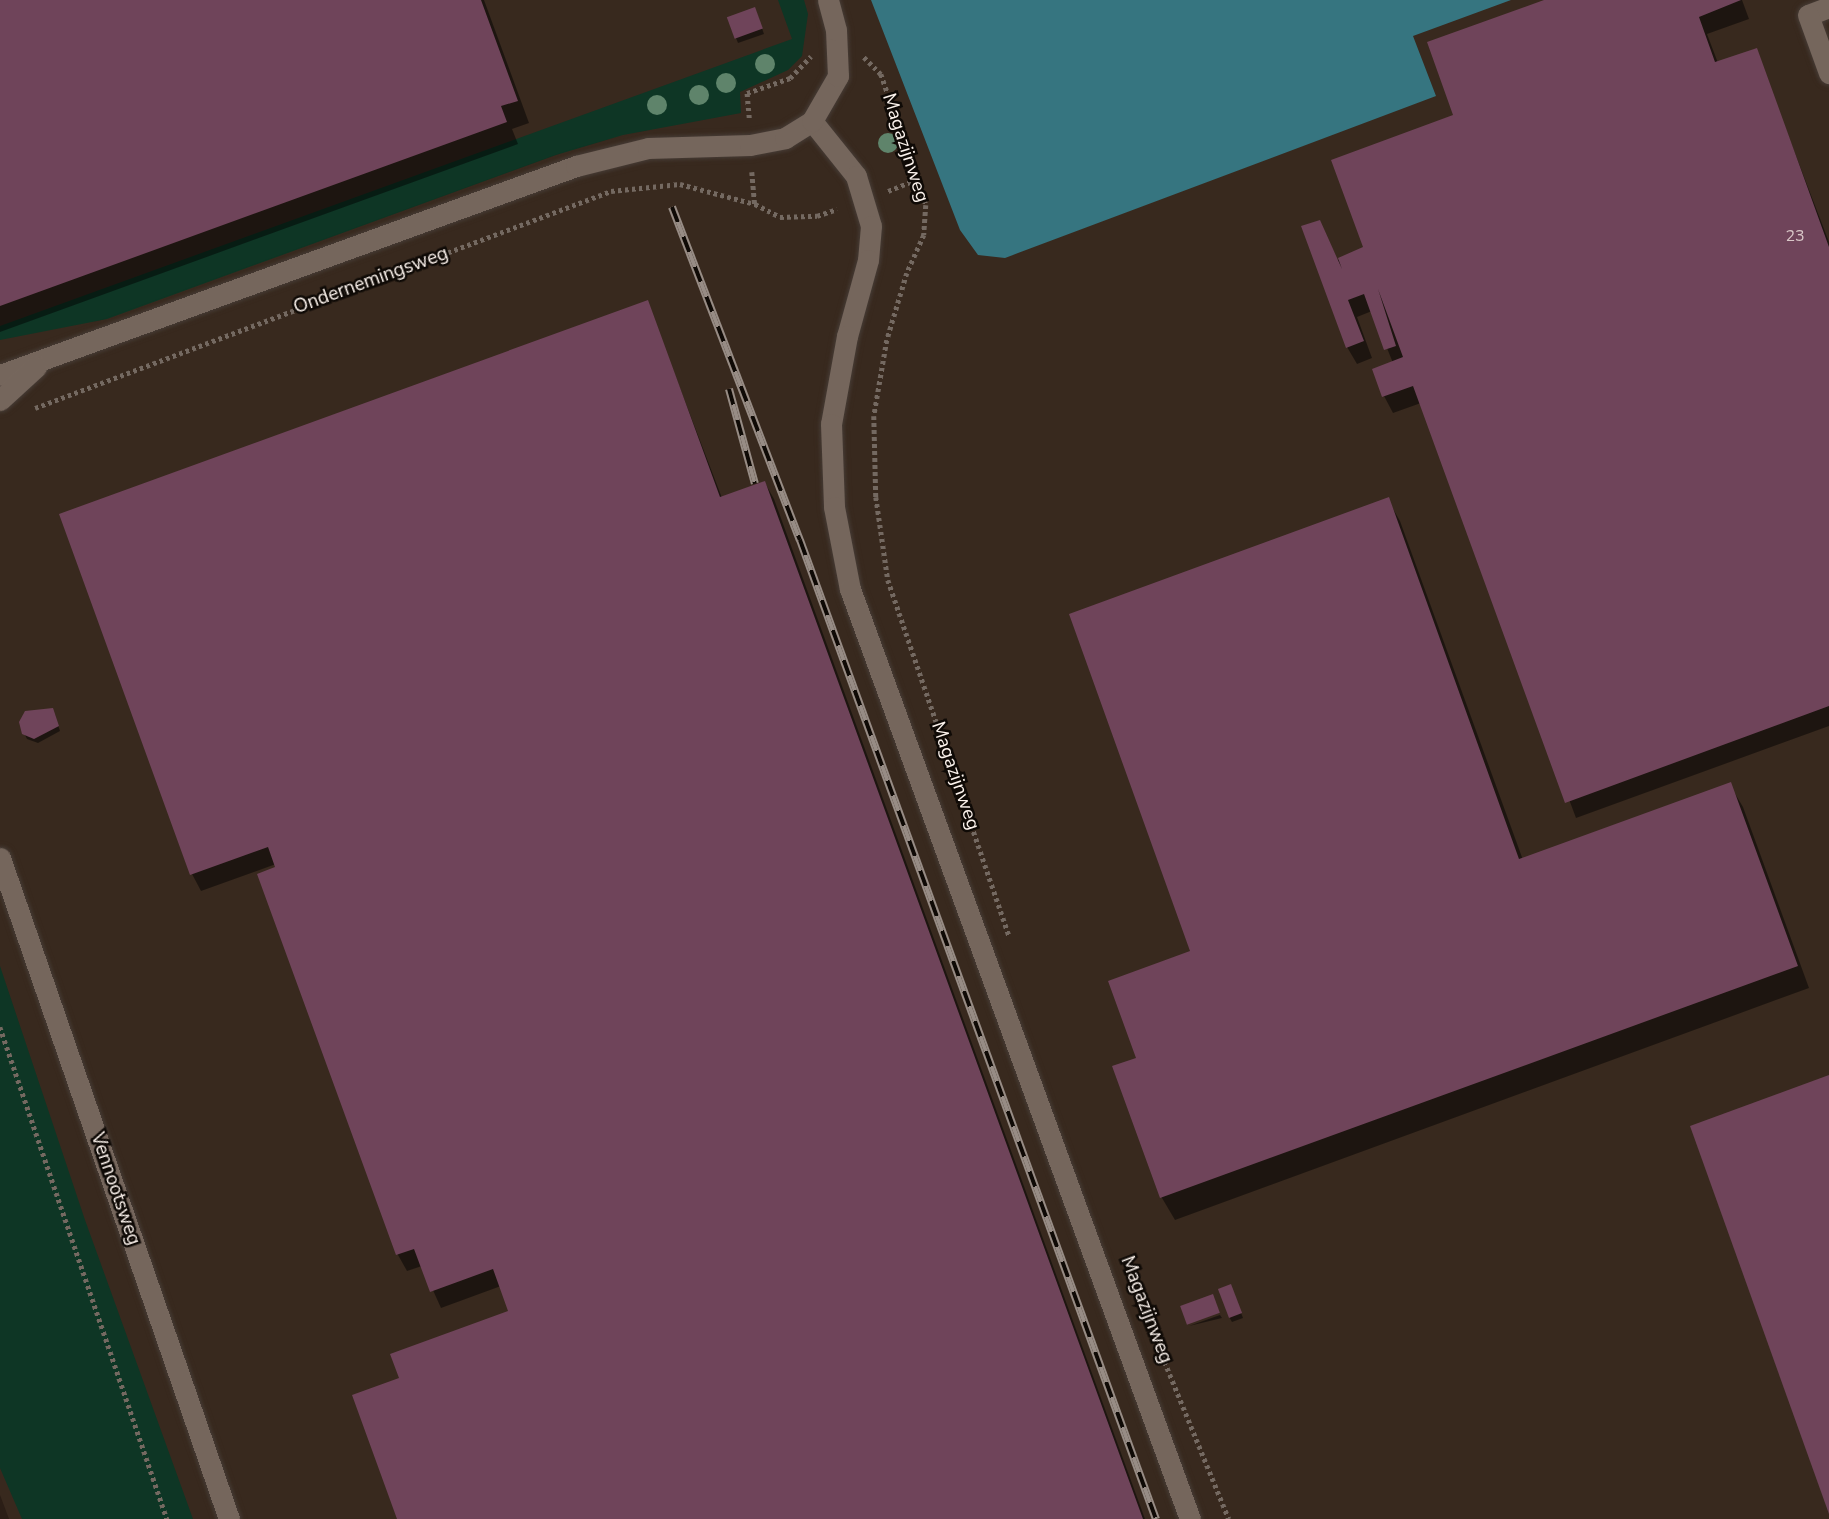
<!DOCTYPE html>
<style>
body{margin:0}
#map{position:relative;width:1829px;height:1519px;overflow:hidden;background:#2b1e16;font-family:"Nunito Sans",sans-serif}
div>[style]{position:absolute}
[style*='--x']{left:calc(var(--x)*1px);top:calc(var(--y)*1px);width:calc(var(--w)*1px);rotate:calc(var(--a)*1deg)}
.industrial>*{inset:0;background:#38291e}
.green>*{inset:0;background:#0e3625}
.water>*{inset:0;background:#367580}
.shadow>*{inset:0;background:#0007}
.building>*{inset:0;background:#6f445a;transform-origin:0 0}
.path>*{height:4.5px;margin-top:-2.25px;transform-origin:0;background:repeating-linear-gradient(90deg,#746961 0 3.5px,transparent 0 7px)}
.roads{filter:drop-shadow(0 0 2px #463c36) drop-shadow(0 0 2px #463c36)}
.minor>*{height:21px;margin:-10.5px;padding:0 10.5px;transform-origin:10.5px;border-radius:10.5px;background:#75665c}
.rail>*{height:8px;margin-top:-4px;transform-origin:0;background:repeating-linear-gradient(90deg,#0f0a06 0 16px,#978c85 0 32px);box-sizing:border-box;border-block:2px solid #978c85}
.trees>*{width:20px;height:20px;margin:-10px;border-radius:50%;background:#5f846b}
span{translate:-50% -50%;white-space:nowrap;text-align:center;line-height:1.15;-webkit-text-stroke:5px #0f0a06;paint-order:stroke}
.number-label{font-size:16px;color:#d9c7c8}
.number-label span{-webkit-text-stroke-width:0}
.street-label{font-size:19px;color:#fcf3ed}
</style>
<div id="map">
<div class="industrial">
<i style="clip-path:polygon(0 0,1829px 0,1829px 1519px,9px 1519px,0 1495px)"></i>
</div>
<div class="green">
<i style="clip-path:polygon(778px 0,804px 0,808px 14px,802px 56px,788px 70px,740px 92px,741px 113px,623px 135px,556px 155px,107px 319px,0 340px,0 326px,792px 39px)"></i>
<i style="clip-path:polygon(0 966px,85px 1220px,193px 1519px,22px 1519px,0 1468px)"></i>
</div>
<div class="water">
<i style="clip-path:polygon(871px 0,1511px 0,1413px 36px,1436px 96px,1005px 258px,978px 255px,960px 230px)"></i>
</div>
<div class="shadow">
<i style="clip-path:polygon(0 0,484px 0,529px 123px,512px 129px,518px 144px,0 332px)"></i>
<i style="clip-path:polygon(1549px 0,1742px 0,1749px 19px,1707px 34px,1718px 63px,1755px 49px,1829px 242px,1829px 726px,1576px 818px,1421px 403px,1393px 413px,1384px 396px,1374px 370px,1393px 363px,1372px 311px,1357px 317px,1372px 358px,1357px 364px,1347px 347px,1319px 222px,1338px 260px,1365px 248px,1456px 116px)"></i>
<i style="clip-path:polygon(757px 14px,764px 34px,738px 43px,736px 38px)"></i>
<i style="clip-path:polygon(647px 302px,722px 498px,765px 483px,774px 499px,1145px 1519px,399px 1519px,401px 1379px,511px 1313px,501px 1286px,441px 1308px,422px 1266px,407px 1271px,398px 1255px,259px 875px,277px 868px,276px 864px,201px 891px,192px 874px)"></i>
<i style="clip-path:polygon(1388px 500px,1400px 521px,1523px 860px,1730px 785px,1743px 807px,1809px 988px,1175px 1220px,1162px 1198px,1115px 1068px,1138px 1059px,1192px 952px)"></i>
<i style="clip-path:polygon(55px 715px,60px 731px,38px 743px,27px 739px,24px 733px)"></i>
<i style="clip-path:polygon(1233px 1291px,1243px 1318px,1232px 1322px,1229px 1317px)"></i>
<i style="clip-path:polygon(1220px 1315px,1222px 1318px,1189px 1326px)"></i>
</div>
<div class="building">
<i style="clip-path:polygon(0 0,481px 0,518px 101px,501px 106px,507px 122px,0 306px)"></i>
<i style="clip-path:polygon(1544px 0,1741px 0,1699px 17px,1715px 62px,1757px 48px,1829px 247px,1829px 706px,1565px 803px,1413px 386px,1382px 397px,1372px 369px,1403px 357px,1378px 289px,1396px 346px,1384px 350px,1364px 294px,1348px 300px,1364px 341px,1346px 348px,1301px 226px,1320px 220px,1342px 269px,1338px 258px,1363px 247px,1331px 160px,1453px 115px,1427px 42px)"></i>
<i style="left:755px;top:7px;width:23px;height:30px;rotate:70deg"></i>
<i style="clip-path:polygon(648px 300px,720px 497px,765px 481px,1143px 1519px,397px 1519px,352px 1395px,399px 1378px,390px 1354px,508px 1311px,493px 1269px,430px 1292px,414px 1249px,396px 1255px,257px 874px,275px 867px,268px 847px,190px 875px,59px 514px)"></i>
<i style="clip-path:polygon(1389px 497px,1519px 859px,1731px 782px,1798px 966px,1160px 1198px,1112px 1066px,1136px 1058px,1108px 981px,1190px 951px,1069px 614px)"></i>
<i style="clip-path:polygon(53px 708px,59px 726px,34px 739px,22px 734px,19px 722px,25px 711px)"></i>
<i style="clip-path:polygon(1829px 1075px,1829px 1514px,1690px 1126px)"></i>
<i style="left:1231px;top:1284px;width:31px;height:14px;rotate:69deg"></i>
<i style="left:1213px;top:1294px;width:20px;height:35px;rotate:70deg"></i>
</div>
<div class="path">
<i style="--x:864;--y:57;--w:24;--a:45"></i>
<i style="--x:881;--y:74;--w:139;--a:71"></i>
<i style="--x:926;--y:205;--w:30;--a:94"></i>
<i style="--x:924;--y:235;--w:42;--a:114.1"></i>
<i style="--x:907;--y:273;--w:70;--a:106.6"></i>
<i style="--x:887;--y:340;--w:77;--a:99.7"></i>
<i style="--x:874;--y:416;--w:81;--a:88.6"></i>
<i style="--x:876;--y:497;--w:84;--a:81.8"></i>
<i style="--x:888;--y:580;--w:375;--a:71.2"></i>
<i style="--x:749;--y:118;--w:25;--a:-95"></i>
<i style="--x:747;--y:93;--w:46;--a:-19.2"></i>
<i style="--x:790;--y:78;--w:30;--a:-46"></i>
<i style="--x:752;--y:172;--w:32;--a:85"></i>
<i style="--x:888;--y:191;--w:32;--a:-22"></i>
<i style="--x:35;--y:408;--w:616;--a:-20.64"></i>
<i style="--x:611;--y:191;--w:69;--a:-5.8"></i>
<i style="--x:680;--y:184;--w:78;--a:14.9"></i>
<i style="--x:755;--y:204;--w:28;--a:27"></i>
<i style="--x:780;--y:217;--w:37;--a:-2"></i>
<i style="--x:817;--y:216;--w:21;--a:-19"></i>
<i style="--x:0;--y:1027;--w:520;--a:71.25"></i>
<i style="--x:1162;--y:1355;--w:177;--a:67.8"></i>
</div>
<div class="roads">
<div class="minor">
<i style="--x:1829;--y:7;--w:22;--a:159"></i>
<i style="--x:1808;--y:15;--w:62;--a:70.1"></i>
<i style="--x:812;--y:121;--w:70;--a:51.3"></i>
<i style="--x:856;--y:176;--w:52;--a:73.3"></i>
<i style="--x:871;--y:226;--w:34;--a:95"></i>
<i style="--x:868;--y:260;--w:79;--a:105.4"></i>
<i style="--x:847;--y:336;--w:89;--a:100.3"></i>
<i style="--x:831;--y:424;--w:83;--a:87.9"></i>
<i style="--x:834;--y:507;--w:84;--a:79"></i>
<i style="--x:850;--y:589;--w:990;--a:69.92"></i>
<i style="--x:0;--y:375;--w:613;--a:-19.94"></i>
<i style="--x:576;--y:166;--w:74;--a:-14"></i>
<i style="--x:648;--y:148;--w:102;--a:-1.7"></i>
<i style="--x:750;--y:145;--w:36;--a:-11"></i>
<i style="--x:785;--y:138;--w:32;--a:-32"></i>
<i style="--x:812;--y:121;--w:52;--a:-60"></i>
<i style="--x:838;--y:76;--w:46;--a:-92.5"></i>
<i style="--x:836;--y:30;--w:31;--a:-105"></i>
<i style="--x:0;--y:400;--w:49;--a:-42.5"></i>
<i style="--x:0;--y:858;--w:700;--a:70.89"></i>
</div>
</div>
<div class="rail">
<i style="--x:672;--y:207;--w:357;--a:69"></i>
<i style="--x:800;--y:540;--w:1042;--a:70.02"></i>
<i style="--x:729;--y:389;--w:98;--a:74.7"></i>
</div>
<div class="trees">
<i style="left:765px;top:64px"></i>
<i style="left:726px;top:83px"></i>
<i style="left:699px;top:95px"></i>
<i style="left:657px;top:105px"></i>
<i style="left:888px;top:143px"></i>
</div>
<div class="number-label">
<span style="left:1795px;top:236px">23</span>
</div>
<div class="street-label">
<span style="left:905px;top:148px;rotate:72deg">Magazijnweg</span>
<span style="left:371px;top:281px;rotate:-20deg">Ondernemingsweg</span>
<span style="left:955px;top:776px;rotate:71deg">Magazijnweg</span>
<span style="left:115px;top:1189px;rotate:71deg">Vennootsweg</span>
<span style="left:1146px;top:1310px;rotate:69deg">Magazijnweg</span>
</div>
</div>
